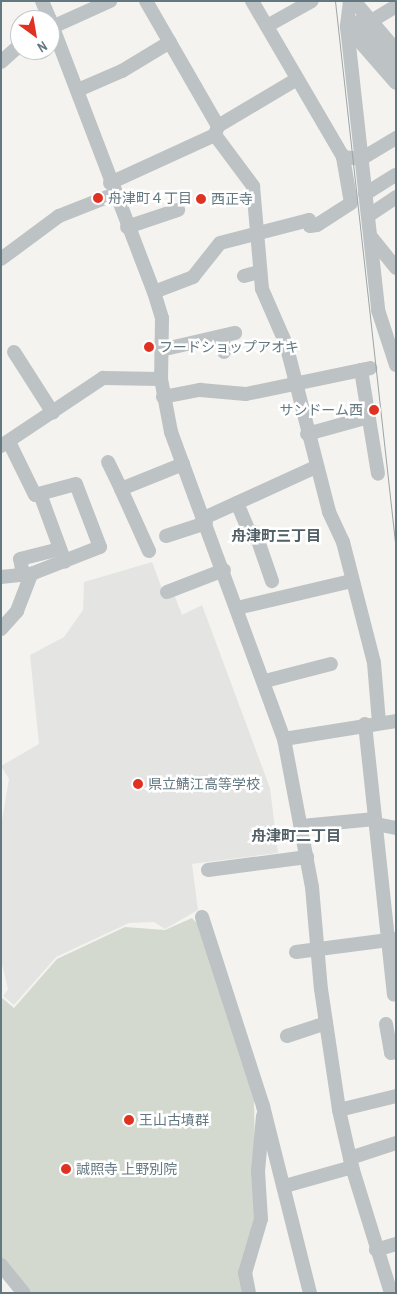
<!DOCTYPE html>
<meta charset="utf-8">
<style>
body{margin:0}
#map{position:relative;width:397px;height:1294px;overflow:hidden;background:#f4f3ef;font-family:"Archivo Narrow","Noto Sans JP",sans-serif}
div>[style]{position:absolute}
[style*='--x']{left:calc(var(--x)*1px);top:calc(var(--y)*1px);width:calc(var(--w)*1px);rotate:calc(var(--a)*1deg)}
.built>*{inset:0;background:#e4e5e3}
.green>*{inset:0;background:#d4d9cf}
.minor>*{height:14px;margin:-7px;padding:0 7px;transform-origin:7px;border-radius:7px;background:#bdc2c4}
.tram>*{height:1px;margin:-0.5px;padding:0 0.5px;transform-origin:0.5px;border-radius:0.5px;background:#9ca5a8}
.dots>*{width:14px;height:14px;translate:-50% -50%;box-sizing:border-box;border:2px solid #fff;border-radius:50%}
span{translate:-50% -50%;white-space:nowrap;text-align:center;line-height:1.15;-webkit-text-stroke:5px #fff;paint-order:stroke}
.poi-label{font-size:14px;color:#637880}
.left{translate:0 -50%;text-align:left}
.right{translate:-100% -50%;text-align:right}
.neighbourhood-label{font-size:15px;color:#516066;font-weight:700}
.frame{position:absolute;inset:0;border:2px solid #637880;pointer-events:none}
.north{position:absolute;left:10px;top:10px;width:50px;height:50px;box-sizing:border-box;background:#fff;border:1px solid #c1c9cc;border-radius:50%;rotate:148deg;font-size:14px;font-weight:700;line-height:20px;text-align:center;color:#637880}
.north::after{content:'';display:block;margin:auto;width:18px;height:22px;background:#e03223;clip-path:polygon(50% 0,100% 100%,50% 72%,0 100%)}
</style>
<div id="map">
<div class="built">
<i style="clip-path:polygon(152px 562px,164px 594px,174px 594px,182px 615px,202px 605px,270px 788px,278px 853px,192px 864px,198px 910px,165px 929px,154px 922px,129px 923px,56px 957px,14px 1005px,3px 996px,8px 989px,1px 960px,1px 826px,9px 779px,1px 766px,39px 744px,30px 655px,64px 637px,83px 610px,84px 582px)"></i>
</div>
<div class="green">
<i style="clip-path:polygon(192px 918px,201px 927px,254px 1099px,256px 1212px,243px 1293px,30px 1293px,1px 1257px,1px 997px,14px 1008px,57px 959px,125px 927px,165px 930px)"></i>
</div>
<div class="minor">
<i style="--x:42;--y:1;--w:21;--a:67"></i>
<i style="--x:146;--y:1;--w:144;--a:60.1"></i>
<i style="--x:252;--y:1;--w:181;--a:59.7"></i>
<i style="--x:343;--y:157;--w:18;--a:6"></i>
<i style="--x:361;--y:159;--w:41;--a:-31"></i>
<i style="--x:350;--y:1;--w:26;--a:97"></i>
<i style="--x:347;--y:27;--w:285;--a:83.7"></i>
<i style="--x:378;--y:310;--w:58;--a:71.9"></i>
<i style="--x:354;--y:1;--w:65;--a:49.4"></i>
<i style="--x:50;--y:20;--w:291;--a:69.1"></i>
<i style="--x:154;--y:292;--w:27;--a:73"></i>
<i style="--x:162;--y:318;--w:61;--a:90.9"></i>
<i style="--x:161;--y:379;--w:54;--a:79.3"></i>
<i style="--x:171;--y:432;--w:327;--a:69.8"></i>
<i style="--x:284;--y:739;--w:151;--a:79.3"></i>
<i style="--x:312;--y:887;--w:102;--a:85"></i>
<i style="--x:321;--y:989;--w:122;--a:81.5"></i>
<i style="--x:339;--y:1110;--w:58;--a:77.2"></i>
<i style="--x:352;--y:1167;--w:132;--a:72.8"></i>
<i style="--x:373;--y:20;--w:27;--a:-31"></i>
<i style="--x:360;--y:21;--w:60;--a:53.1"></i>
<i style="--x:267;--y:26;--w:51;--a:-29.1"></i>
<i style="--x:347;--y:27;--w:74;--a:48.8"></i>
<i style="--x:50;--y:28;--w:66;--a:-24.2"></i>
<i style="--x:1;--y:62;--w:25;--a:-42"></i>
<i style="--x:78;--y:90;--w:48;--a:-23.4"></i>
<i style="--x:122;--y:71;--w:56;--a:-31.1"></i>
<i style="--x:215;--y:135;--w:64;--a:53.3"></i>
<i style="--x:253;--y:186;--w:103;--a:85"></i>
<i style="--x:262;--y:289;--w:60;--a:66.4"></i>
<i style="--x:286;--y:344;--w:173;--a:75.6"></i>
<i style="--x:329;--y:512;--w:33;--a:65"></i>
<i style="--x:343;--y:542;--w:125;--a:75.6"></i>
<i style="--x:374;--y:663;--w:59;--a:85.2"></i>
<i style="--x:110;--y:183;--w:115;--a:-24.6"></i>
<i style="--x:215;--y:135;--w:9;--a:-72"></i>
<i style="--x:218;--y:126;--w:92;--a:-30.7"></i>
<i style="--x:365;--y:194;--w:36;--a:-32"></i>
<i style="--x:368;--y:216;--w:34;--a:-34"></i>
<i style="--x:127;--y:227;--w:54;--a:-18.4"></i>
<i style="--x:371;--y:237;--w:40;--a:51"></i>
<i style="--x:1;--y:259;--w:72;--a:-36.6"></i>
<i style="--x:59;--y:216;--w:60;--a:-21.4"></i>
<i style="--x:244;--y:276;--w:16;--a:-15"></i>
<i style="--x:154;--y:292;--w:42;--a:-21"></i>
<i style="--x:193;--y:277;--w:43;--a:-51.5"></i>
<i style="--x:220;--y:243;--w:92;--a:-14.5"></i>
<i style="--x:309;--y:220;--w:6;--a:81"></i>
<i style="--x:310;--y:226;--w:7;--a:-8"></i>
<i style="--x:317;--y:225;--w:40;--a:-32.9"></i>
<i style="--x:351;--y:203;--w:47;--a:-99.9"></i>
<i style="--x:223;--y:338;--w:14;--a:86"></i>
<i style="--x:165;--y:349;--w:72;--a:-12.9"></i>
<i style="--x:14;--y:352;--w:72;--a:57.4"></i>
<i style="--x:361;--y:370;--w:105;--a:80.7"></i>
<i style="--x:163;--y:397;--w:38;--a:-11"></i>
<i style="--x:200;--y:390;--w:46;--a:5"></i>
<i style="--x:246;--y:394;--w:127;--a:-11.8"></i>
<i style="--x:307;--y:434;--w:64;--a:-15.3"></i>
<i style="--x:1;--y:446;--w:123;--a:-33.7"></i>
<i style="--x:103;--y:378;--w:58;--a:1"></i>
<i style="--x:108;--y:462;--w:30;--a:64"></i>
<i style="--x:40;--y:494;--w:72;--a:69.8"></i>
<i style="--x:237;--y:503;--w:33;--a:67"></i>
<i style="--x:250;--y:533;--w:5;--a:-11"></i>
<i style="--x:255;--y:532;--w:52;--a:70.9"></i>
<i style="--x:204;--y:518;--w:123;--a:-24.5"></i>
<i style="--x:166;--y:536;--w:42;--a:-18"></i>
<i style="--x:149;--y:551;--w:68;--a:-114.3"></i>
<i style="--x:121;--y:489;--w:67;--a:-22"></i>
<i style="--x:23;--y:574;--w:15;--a:-101"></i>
<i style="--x:20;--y:559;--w:41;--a:-14"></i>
<i style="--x:1;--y:577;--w:30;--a:-6"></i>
<i style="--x:31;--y:574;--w:74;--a:-21.4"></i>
<i style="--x:100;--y:547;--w:67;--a:-110.9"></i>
<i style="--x:76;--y:484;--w:42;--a:165"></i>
<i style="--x:35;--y:495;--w:57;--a:-116.1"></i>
<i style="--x:167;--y:592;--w:61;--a:-21.1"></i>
<i style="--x:237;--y:608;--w:117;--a:-13.3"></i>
<i style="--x:1;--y:629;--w:24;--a:-48"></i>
<i style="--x:17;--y:611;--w:40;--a:-69"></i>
<i style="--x:265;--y:681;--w:68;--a:-14.4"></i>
<i style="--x:365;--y:724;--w:272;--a:83.9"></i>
<i style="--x:284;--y:739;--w:113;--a:-9.1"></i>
<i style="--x:376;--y:824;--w:20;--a:11"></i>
<i style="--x:302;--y:826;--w:73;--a:-5.5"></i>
<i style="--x:208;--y:870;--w:100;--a:-7.5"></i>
<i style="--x:202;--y:917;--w:199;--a:72.1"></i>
<i style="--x:263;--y:1106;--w:193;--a:75.9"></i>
<i style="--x:296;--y:952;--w:101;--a:-7.4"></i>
<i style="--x:386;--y:1024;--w:29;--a:80"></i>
<i style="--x:391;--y:1053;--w:5;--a:-11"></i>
<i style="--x:287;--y:1036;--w:41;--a:-18.4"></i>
<i style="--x:339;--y:1110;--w:59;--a:-13.8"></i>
<i style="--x:350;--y:1158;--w:48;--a:-18.1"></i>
<i style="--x:285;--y:1186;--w:70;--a:-15.8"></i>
<i style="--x:376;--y:1250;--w:21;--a:-17"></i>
<i style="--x:1;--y:1265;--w:36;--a:51"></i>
<i style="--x:249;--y:1293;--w:20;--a:-101"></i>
<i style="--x:245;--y:1273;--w:56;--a:-73.5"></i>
<i style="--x:261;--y:1219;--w:48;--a:-93.6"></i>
<i style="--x:258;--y:1171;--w:55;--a:-84.8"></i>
</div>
<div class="tram">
<i style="--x:335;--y:1;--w:553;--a:83.67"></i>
</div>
<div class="dots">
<i style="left:98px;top:198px;background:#e03223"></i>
<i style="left:201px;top:199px;background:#e03223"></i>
<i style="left:149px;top:347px;background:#e03223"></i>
<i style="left:374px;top:410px;background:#e03223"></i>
<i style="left:138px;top:784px;background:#e03223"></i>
<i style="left:129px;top:1120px;background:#e03223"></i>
<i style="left:66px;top:1169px;background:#e03223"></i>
</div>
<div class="poi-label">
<span class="left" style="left:108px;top:198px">舟津町４丁目</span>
<span class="left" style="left:211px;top:199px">西正寺</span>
<span class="left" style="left:159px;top:347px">フードショップアオキ</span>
<span class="right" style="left:363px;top:410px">サンドーム西</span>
<span class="left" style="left:148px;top:784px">県立鯖江高等学校</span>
<span class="left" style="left:139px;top:1120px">王山古墳群</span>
<span class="left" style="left:76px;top:1169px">誠照寺 上野別院</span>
</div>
<div class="neighbourhood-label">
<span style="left:276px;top:536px">舟津町三丁目</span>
<span style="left:296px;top:836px">舟津町二丁目</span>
</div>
<div class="frame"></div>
<div class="north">N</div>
</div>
